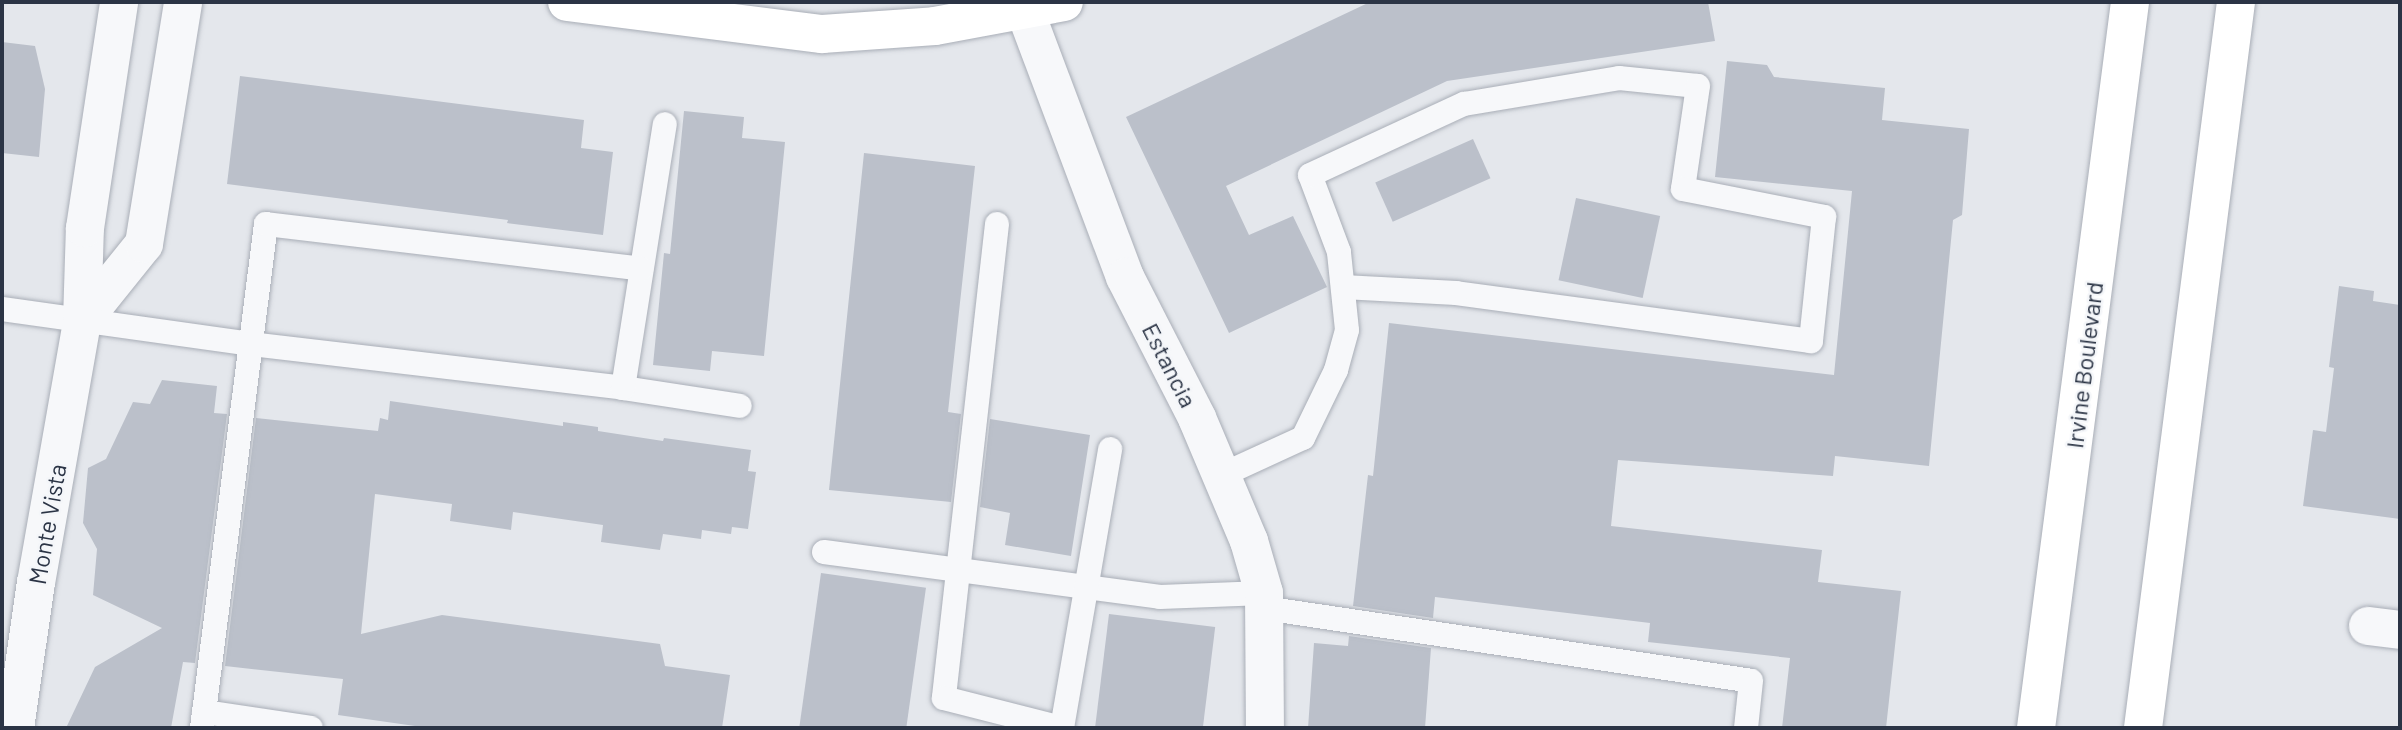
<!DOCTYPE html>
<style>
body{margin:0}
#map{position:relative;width:2402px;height:730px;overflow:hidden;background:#e4e7ec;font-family:Barlow,sans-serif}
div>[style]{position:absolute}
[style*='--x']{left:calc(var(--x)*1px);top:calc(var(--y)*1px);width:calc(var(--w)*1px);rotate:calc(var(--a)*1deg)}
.building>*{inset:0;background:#bbc0ca;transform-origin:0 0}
.roads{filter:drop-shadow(0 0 2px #a9aeb7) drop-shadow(0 0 2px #a9aeb7)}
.lane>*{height:24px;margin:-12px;padding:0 12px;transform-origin:12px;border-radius:12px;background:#f7f8fa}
.street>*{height:38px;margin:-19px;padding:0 19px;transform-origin:19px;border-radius:19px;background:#f7f8fa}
.secondary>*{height:38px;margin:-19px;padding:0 19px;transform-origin:19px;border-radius:19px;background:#fff}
.primary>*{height:38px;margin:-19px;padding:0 19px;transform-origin:19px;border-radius:19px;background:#fff}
span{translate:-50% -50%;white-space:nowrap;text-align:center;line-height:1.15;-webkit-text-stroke:5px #f4f6f9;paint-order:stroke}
.street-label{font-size:24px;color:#2b3445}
.frame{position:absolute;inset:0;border:4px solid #2b3445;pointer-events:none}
</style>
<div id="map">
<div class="building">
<i style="clip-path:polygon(1370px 2px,1708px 2px,1715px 41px,1447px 81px,1226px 186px,1249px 235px,1293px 216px,1327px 287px,1229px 333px,1126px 117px)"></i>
<i style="clip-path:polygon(2px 42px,35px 46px,45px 89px,39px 157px,2px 153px)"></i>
<i style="clip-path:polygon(1727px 61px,1767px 65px,1774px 77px,1885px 88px,1882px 120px,1969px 129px,1962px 215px,1953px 220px,1929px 466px,1835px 456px,1833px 476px,1618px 460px,1611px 526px,1822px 550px,1818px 582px,1901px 591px,1886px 728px,1782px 728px,1790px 658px,1648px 642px,1650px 623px,1435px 597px,1433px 618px,1353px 606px,1368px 475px,1373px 476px,1389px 323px,1834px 375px,1852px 191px,1715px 177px)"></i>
<i style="clip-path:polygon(240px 76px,584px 120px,581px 148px,613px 152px,603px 235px,507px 223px,508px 220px,227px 184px)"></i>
<i style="clip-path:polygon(684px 111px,744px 117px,742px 138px,785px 142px,764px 356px,712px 351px,710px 371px,653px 365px,664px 253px,670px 254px)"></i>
<i style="left:1473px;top:139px;width:43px;height:107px;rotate:66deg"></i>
<i style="clip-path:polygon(864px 153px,975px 166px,948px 412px,961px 414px,951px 502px,829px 490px)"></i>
<i style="left:1576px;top:198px;width:86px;height:84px;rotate:12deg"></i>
<i style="clip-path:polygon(2339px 286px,2374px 291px,2373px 301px,2400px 305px,2400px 519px,2303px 506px,2313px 430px,2326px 432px,2334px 368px,2329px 367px)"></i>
<i style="clip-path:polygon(162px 380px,217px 386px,214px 413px,227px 414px,195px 663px,183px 662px,171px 728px,66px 728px,95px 667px,162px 628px,93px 595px,97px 549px,83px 523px,88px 468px,106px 459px,133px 402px,150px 404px)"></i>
<i style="clip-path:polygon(390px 401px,563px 426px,563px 422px,598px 427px,598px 431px,663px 441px,664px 438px,751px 450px,748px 471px,756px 472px,748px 529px,732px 527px,731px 534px,702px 530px,701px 539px,663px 534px,660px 550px,601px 542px,603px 525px,513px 512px,511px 530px,450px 521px,452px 504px,375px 494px,361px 634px,442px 615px,660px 644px,665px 666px,730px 675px,722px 728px,429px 728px,338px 715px,343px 679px,225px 666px,256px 418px,378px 431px,380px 418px,388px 420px)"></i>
<i style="clip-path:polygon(990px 419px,1090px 435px,1071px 556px,1005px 545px,1010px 513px,980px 507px)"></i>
<i style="left:821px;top:573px;width:106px;height:156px;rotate:8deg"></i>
<i style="left:1109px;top:614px;width:107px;height:115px;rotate:7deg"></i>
<i style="clip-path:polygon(1349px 636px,1431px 648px,1425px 728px,1308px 728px,1314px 643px,1348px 646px)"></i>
</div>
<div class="roads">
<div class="lane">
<i style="--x:997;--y:224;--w:477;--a:96.4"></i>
<i style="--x:944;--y:698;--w:122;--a:14.3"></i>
<i style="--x:2;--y:309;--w:251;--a:8"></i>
<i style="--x:251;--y:344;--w:375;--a:6.7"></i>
<i style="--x:623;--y:388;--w:118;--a:8.7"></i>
<i style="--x:623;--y:388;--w:267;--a:-81"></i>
<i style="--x:1222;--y:475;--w:89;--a:-24.6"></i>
<i style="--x:1303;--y:438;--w:76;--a:-64.1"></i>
<i style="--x:1336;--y:370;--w:41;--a:-74.6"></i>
<i style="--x:1347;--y:330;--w:78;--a:-95.9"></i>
<i style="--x:1339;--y:252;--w:82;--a:-110.6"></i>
<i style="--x:1310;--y:175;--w:170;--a:-24.8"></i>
<i style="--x:1464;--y:104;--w:157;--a:-9.5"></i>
<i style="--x:1619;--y:78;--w:79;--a:5.8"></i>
<i style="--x:1698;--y:86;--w:104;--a:98.3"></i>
<i style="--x:1683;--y:189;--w:144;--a:11.2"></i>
<i style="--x:1824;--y:217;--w:125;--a:96"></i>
<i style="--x:1811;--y:341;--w:358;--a:-172.3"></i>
<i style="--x:1456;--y:293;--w:113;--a:-177"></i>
<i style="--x:824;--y:552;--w:339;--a:7.6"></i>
<i style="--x:1160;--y:597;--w:104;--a:-2.2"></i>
<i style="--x:1264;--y:608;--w:492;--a:8.5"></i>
<i style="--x:1751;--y:681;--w:47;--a:96.1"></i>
<i style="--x:204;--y:712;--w:108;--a:8.5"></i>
<i style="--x:202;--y:728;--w:508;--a:-82.76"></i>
<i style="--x:266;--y:224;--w:378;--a:6.8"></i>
<i style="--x:1062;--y:728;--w:283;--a:-80.2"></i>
</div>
<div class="street">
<i style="--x:1025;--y:11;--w:284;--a:69.4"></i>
<i style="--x:1125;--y:277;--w:158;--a:62.9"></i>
<i style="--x:1197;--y:418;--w:134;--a:67.1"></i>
<i style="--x:1249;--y:541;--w:54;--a:73.9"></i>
<i style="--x:1264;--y:593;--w:135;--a:89.6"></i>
<i style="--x:82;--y:321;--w:99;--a:-51.2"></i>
<i style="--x:144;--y:244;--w:245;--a:-80.8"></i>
<i style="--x:2368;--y:626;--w:32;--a:7"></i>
<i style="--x:15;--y:728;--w:147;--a:-81.8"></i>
<i style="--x:36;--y:583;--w:266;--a:-80"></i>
<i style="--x:82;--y:321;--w:93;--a:-88.2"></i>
<i style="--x:85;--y:228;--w:229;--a:-81.4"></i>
</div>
<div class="secondary">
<i style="--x:567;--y:2;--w:257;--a:7.2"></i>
<i style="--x:822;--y:34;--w:113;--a:-4"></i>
<i style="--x:935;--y:26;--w:131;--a:-10.5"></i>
</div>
<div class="primary">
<i style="--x:2036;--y:728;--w:732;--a:-82.62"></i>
<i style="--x:2143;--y:728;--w:732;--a:-82.7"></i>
</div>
</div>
<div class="street-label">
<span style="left:1170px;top:365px;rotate:63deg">Estancia</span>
<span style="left:2084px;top:365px;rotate:-83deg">Irvine Boulevard</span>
<span style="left:47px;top:524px;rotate:-80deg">Monte Vista</span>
</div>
<div class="frame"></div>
</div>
